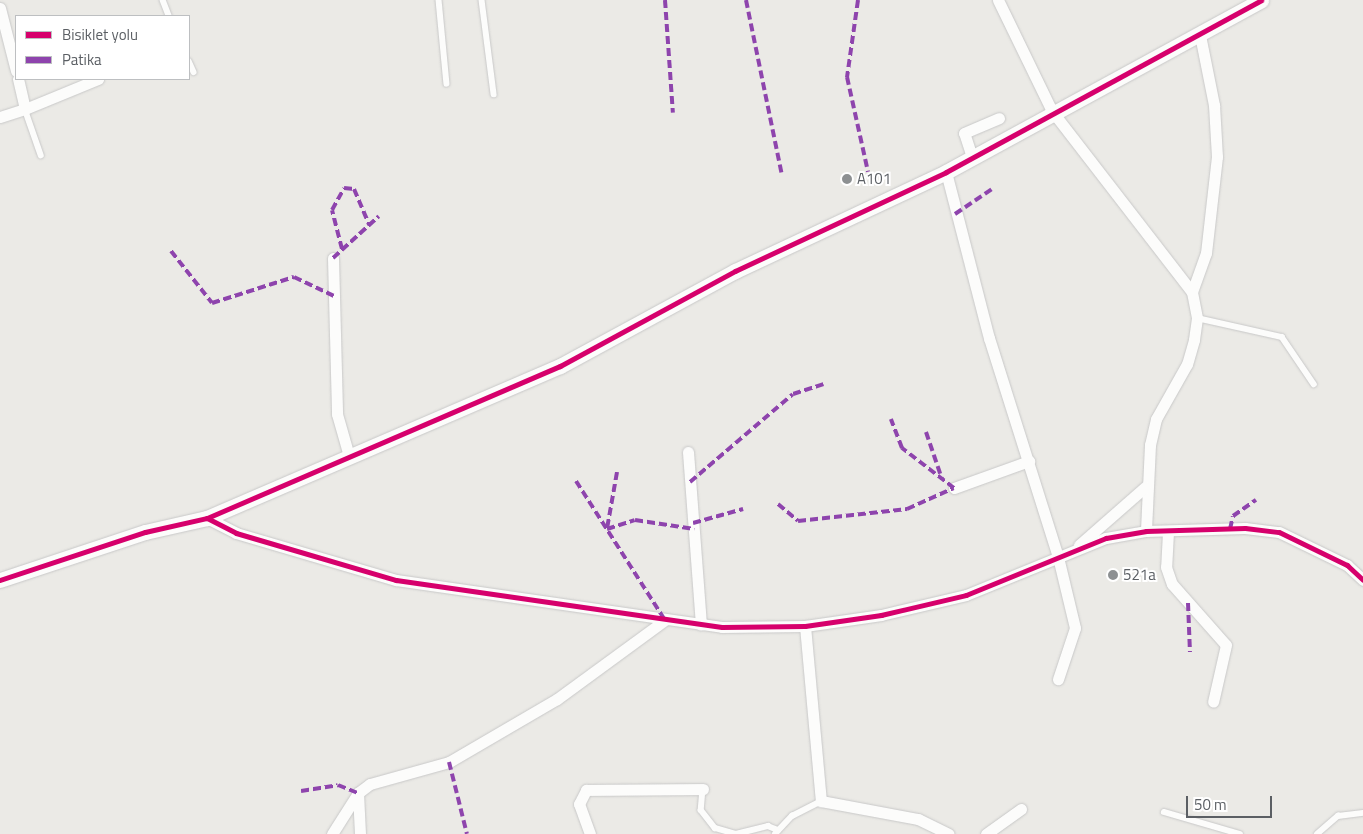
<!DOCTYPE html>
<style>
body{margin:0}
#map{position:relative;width:1363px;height:834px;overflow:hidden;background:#ebeae6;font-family:"Titillium Web",sans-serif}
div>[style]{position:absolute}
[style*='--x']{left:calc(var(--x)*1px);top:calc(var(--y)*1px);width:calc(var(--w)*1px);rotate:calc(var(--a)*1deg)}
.roads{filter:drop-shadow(0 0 1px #c8c8c8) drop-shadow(0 0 1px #c8c8c8)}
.service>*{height:5.5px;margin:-2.75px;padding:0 2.75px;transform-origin:2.75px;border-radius:2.75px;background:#fcfcfb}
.minor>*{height:11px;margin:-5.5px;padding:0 5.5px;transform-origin:5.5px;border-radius:5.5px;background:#fcfcfb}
.tertiary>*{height:15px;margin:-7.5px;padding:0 7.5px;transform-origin:7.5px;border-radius:7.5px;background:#fcfcfb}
.quiet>*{height:4px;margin-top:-2px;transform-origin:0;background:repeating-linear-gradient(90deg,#8e44ad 0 8px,transparent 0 12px)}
.cycleway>*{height:5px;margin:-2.5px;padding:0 2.5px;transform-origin:2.5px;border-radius:2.5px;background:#d6006c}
.dots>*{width:14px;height:14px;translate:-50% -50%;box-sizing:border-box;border:2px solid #fff;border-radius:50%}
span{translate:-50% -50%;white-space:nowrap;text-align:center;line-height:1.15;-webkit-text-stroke:4px #fff;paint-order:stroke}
.poi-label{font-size:15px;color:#5b5f64}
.left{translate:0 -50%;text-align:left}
.legend{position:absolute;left:15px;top:15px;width:175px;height:65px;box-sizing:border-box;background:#fff;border:1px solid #bdbfc1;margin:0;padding:6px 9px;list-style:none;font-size:15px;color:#5b5f64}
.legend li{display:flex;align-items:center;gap:10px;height:25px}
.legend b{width:25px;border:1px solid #bdbfc1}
.scale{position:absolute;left:1186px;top:796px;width:86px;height:22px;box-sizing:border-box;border:2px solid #5b5f64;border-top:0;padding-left:6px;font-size:15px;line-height:18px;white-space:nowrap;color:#5b5f64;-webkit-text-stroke:4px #fff;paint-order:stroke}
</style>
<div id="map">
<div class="roads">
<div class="service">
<i style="--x:163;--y:0;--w:17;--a:69"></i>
<i style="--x:439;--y:0;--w:84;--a:84.6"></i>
<i style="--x:482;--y:0;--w:95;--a:82.7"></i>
<i style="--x:189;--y:61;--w:12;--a:66"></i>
<i style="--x:25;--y:109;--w:49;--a:70.8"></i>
<i style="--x:1197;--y:318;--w:87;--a:12.6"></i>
<i style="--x:1282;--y:337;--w:57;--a:55.8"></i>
<i style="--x:703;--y:789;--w:21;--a:95"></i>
<i style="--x:701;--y:810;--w:23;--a:52"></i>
<i style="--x:715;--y:828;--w:22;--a:16"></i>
<i style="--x:736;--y:834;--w:33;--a:-14"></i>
<i style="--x:768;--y:826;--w:11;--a:22"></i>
<i style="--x:1164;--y:812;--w:79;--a:16.1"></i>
<i style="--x:775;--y:834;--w:25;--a:-47"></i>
<i style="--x:792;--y:816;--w:33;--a:-27"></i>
<i style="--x:1317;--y:834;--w:28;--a:-41"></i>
<i style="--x:1338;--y:816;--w:25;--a:-7"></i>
</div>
<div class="minor">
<i style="--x:998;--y:0;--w:123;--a:64.1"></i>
<i style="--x:1052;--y:111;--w:229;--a:52.3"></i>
<i style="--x:1192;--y:292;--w:26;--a:79"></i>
<i style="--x:1197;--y:318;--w:22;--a:98"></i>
<i style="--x:1194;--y:340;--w:25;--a:106"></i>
<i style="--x:1187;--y:364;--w:63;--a:119.4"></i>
<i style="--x:1156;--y:419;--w:27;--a:103"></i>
<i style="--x:1150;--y:445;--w:86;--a:92.7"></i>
<i style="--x:0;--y:8;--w:65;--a:75.7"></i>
<i style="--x:25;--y:109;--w:79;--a:-22.3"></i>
<i style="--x:0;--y:117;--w:26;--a:-18"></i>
<i style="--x:25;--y:109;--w:31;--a:-103"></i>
<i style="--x:972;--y:157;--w:25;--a:-108"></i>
<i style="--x:964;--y:133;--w:38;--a:-23"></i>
<i style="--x:946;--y:172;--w:171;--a:75.5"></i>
<i style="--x:989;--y:338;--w:230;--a:72.5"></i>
<i style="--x:1058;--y:557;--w:73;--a:76.5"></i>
<i style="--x:1075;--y:628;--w:54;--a:108.4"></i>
<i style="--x:333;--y:258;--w:156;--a:88.5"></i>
<i style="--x:337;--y:414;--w:44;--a:74.1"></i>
<i style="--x:1192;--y:292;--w:41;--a:-70.3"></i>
<i style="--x:1206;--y:253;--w:97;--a:-83.5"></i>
<i style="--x:1217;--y:157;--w:52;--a:-93.3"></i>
<i style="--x:1214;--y:105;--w:71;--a:-101.3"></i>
<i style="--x:688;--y:452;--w:173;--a:85.7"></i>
<i style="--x:954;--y:488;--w:80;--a:-19.8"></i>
<i style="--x:207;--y:518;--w:33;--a:27"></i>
<i style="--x:236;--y:533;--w:167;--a:16.4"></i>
<i style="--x:396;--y:580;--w:329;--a:8.2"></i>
<i style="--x:722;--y:627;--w:83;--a:-0.7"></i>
<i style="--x:805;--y:626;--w:77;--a:-8.2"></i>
<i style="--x:881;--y:615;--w:87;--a:-13.2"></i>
<i style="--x:966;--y:595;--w:151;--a:-22.2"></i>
<i style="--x:1106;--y:538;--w:41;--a:-9.9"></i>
<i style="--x:1146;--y:531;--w:99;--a:-1.7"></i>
<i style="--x:1245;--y:528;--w:34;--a:7"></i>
<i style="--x:1279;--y:532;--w:76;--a:25.9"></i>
<i style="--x:1347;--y:565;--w:22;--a:43"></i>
<i style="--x:1168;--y:532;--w:35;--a:93"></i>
<i style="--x:1166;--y:567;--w:18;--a:71"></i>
<i style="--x:1172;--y:584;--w:81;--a:48.5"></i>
<i style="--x:1226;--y:645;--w:58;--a:102.8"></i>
<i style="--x:1079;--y:545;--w:88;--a:-41.3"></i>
<i style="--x:805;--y:626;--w:176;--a:84.8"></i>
<i style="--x:821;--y:801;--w:99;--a:10.5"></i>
<i style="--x:918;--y:819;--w:34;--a:26"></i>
<i style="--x:358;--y:793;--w:41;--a:87.2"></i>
<i style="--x:332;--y:834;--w:49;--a:-57.6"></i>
<i style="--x:358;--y:793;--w:15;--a:-37"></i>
<i style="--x:370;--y:784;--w:82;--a:-15.6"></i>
<i style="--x:449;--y:762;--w:125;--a:-30.3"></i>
<i style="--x:557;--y:699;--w:134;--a:-36.2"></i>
<i style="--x:590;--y:834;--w:32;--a:-110"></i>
<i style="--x:579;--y:804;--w:16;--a:-63"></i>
<i style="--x:586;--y:790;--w:117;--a:-0.5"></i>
<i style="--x:986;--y:834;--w:43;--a:-35.5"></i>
</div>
<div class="tertiary">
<i style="--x:0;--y:580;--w:153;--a:-18.3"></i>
<i style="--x:145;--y:532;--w:64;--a:-12.7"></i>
<i style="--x:207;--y:518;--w:384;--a:-23.3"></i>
<i style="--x:560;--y:366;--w:199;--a:-28.5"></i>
<i style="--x:735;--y:271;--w:233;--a:-25.1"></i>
<i style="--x:946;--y:172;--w:359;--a:-28.6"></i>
</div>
</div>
<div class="quiet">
<i style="--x:665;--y:0;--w:113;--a:86"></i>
<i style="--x:746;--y:0;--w:179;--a:78.4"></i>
<i style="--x:858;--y:0;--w:78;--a:98.1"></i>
<i style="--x:847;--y:77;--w:97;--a:77.5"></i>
<i style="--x:955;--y:214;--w:48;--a:-34"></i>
<i style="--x:342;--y:249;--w:40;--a:-104.4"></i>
<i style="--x:332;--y:210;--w:25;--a:-61"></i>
<i style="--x:344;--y:188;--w:10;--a:6"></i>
<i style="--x:354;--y:189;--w:39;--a:67"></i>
<i style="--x:171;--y:251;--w:66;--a:51.7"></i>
<i style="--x:212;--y:303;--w:86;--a:-17.6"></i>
<i style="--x:294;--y:277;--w:44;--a:25.4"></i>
<i style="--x:333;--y:258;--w:62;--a:-42.4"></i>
<i style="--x:926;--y:432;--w:50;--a:71.2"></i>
<i style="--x:617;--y:472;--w:58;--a:100"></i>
<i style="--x:607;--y:529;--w:29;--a:-18"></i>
<i style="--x:635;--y:520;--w:60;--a:8.7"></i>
<i style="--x:576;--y:481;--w:165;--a:57.4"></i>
<i style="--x:690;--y:482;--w:135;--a:-40.5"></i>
<i style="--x:793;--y:394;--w:32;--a:-18"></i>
<i style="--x:778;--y:504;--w:26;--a:40"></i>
<i style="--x:798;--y:521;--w:110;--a:-6.3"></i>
<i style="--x:907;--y:509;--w:51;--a:-24.1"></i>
<i style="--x:954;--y:488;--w:66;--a:-142.4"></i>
<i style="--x:902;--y:448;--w:31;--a:-111"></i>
<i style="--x:693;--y:523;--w:52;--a:-15.6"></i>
<i style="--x:1230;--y:529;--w:13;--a:-77"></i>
<i style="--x:1233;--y:516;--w:28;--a:-35"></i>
<i style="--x:1188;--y:603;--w:49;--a:87.7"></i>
<i style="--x:449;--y:762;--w:74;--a:76"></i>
<i style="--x:301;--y:791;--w:37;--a:-9"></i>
<i style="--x:338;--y:785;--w:22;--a:22"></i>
</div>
<div class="cycleway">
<i style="--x:207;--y:518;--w:33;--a:27"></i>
<i style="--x:236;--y:533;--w:167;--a:16.4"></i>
<i style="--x:396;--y:580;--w:329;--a:8.2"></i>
<i style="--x:722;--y:627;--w:83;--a:-0.7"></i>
<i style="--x:805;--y:626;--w:77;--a:-8.2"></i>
<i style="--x:881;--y:615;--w:87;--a:-13.2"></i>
<i style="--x:966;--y:595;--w:151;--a:-22.2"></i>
<i style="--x:1106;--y:538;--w:41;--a:-9.9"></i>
<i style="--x:1146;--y:531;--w:99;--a:-1.7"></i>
<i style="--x:1245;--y:528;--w:34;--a:7"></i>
<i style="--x:1279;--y:532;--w:76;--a:25.9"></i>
<i style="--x:1347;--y:565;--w:22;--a:43"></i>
<i style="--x:0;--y:580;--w:153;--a:-18.3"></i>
<i style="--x:145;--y:532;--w:64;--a:-12.7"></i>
<i style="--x:207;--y:518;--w:384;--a:-23.3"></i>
<i style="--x:560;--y:366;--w:199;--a:-28.5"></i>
<i style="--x:735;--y:271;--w:233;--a:-25.1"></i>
<i style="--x:946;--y:172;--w:359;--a:-28.6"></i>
</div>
<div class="dots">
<i style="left:847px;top:179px;background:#8d9092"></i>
<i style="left:1113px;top:575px;background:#8d9092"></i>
</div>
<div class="poi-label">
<span class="left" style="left:857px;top:179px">A101</span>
<span class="left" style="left:1123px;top:575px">521a</span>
</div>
<ul class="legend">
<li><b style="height:6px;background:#d6006c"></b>Bisiklet yolu</li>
<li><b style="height:6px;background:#8e44ad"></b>Patika</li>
</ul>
<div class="scale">50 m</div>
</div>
